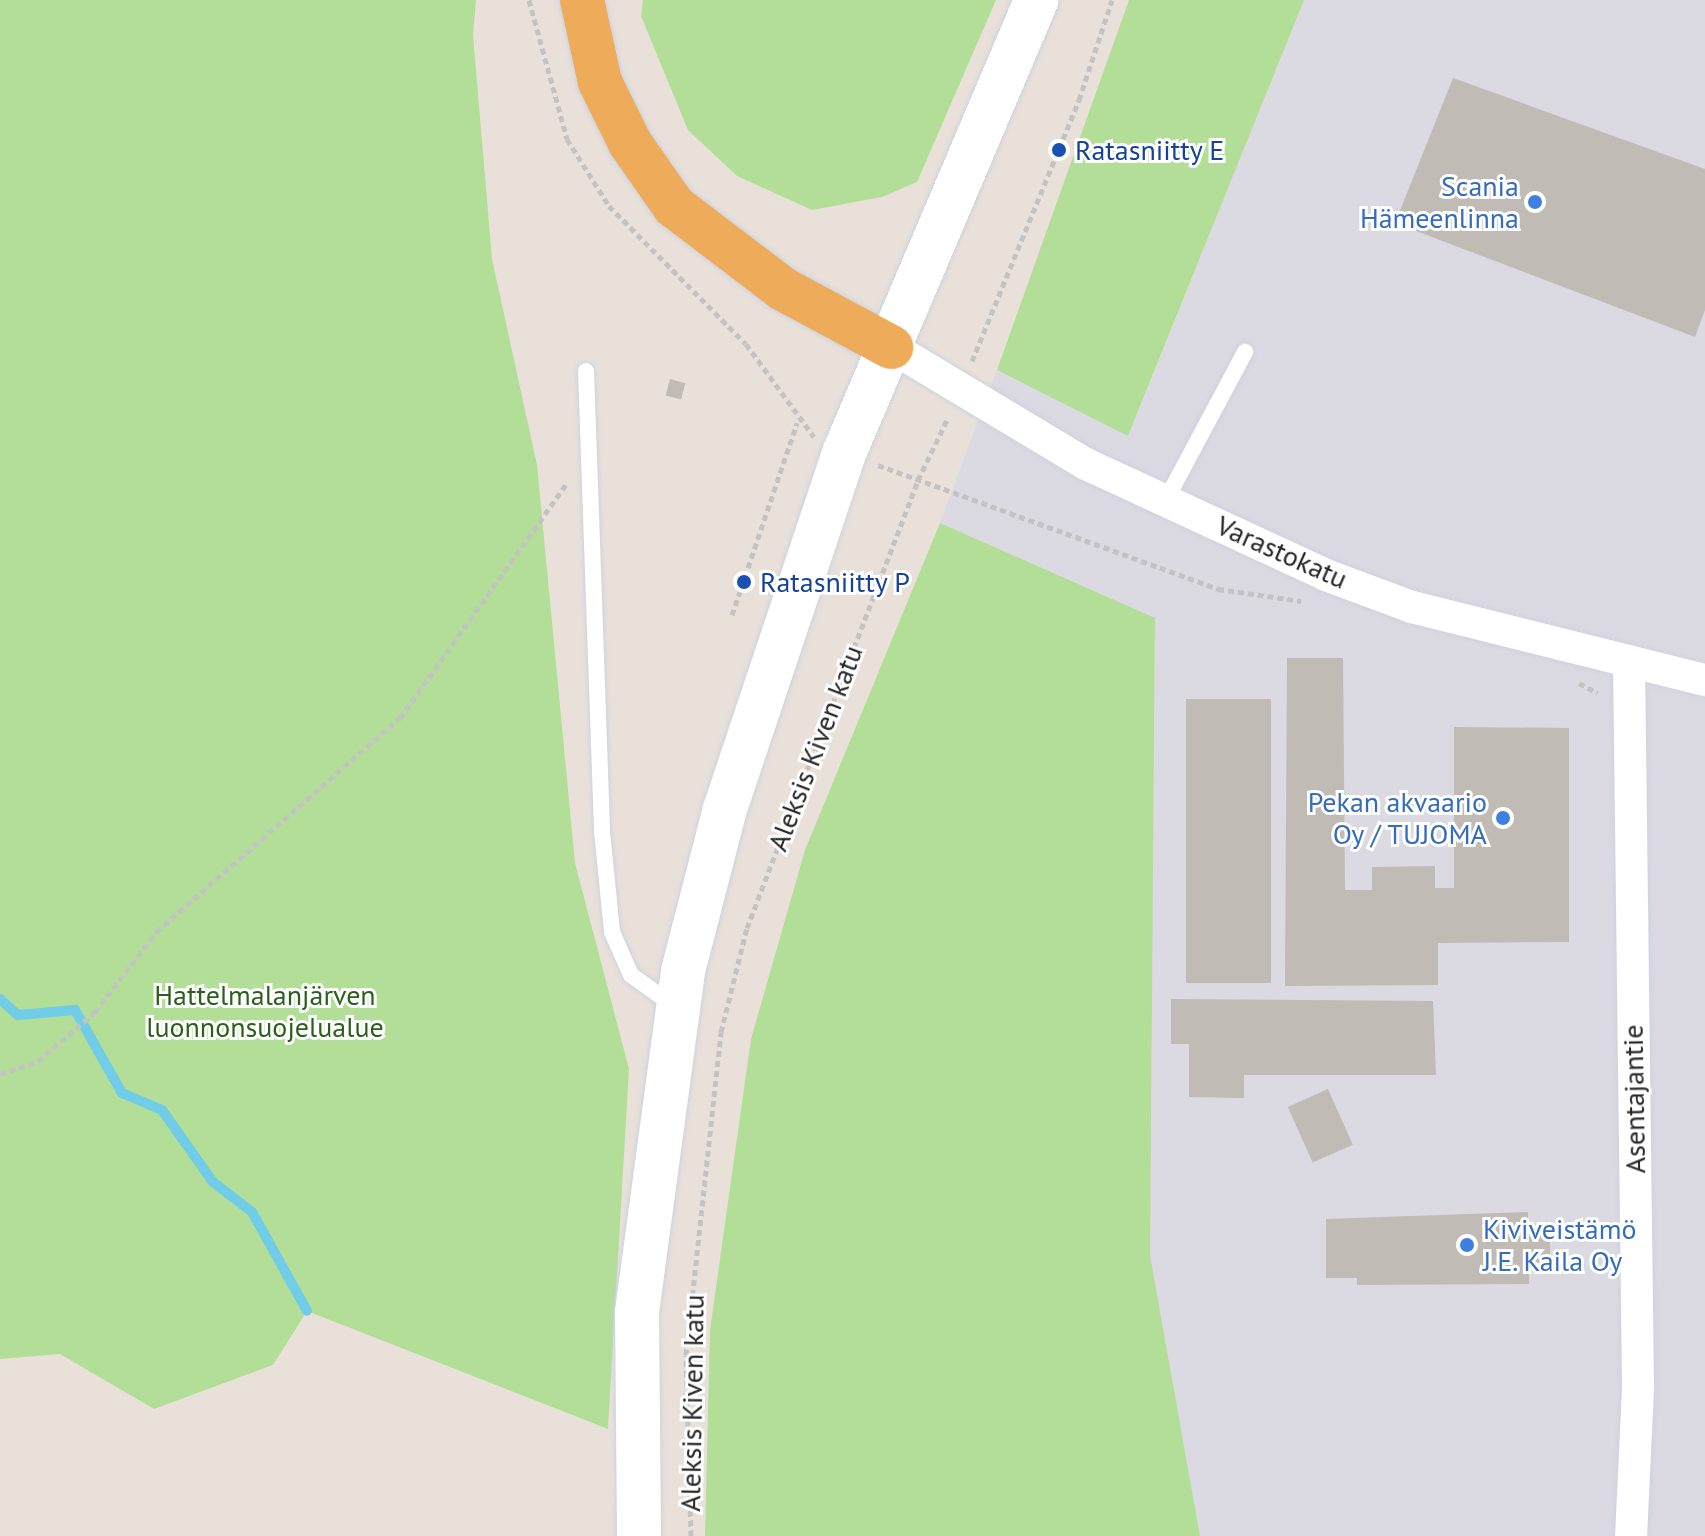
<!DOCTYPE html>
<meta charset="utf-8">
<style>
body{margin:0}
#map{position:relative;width:1705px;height:1536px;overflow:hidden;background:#e9e1d9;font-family:"PT Sans",sans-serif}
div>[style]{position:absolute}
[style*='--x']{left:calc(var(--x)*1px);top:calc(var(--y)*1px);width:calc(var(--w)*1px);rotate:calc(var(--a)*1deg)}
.industrial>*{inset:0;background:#dbd9e1}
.green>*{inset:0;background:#b2de97}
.stream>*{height:10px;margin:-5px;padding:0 5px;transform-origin:5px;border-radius:5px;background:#70cce7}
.building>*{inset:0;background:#c1bbb6;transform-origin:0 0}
.path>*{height:5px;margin-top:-2.5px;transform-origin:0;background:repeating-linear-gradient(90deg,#c3c3c3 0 6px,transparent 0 10px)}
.roads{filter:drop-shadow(0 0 2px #ced2e0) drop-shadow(0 0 2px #ced2e0)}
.service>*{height:16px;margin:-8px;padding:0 8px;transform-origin:8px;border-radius:8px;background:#fff}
.minor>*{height:32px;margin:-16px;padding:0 16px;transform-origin:16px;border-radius:16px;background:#fff}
.secondary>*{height:44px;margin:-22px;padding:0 22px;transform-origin:22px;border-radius:22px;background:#fff}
.trunk>*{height:44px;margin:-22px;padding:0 22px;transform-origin:22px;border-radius:22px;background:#eeac5a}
.dots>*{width:22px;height:22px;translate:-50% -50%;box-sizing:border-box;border:4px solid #fff;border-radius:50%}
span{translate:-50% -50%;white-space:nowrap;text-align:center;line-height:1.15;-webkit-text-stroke:6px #fff;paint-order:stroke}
.transit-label{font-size:28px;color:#164399}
.left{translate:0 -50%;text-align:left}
.shop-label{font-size:28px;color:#366cbe}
.right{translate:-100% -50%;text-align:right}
.street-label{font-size:28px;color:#272727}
.park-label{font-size:28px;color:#2d5f1c}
</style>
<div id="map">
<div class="industrial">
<i style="clip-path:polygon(1304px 0,1705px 0,1705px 1536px,1200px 1536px,1150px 1255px,1155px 618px,940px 523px,997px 370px,1129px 435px)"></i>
</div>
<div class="green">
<i style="clip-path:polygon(0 0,476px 0,473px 35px,492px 259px,537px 465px,575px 863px,629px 1069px,608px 1429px,307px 1311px,273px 1365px,154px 1409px,60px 1354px,0 1359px)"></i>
<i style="clip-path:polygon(643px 0,996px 0,917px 182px,882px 197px,812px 210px,737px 176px,688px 130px,641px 16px)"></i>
<i style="clip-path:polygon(1129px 0,1304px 0,1128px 436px,997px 370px)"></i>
<i style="clip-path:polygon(940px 523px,1155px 618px,1150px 1255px,1200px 1536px,705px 1536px,710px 1330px,751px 1039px,805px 850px)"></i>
</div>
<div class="stream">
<i style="--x:0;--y:999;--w:24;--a:42"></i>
<i style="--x:18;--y:1015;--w:57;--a:-5"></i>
<i style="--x:75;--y:1010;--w:95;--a:60.5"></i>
<i style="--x:122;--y:1093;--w:43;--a:23"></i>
<i style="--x:162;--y:1110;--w:88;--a:54.7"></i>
<i style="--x:213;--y:1182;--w:49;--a:37.6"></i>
<i style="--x:252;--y:1212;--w:113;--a:60.9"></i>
</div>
<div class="building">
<i style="clip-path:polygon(1453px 78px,1705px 169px,1705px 310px,1695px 337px,1395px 223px)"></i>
<i style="left:670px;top:379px;width:16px;height:17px;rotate:15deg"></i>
<i style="clip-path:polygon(1287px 658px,1343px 658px,1345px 890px,1372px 890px,1372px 867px,1435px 866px,1435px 888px,1454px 888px,1454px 727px,1569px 728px,1569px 942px,1438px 943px,1438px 985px,1285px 986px)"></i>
<i style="left:1186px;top:699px;width:85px;height:284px"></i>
<i style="clip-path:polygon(1171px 999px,1433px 1001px,1436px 1075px,1244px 1075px,1244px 1098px,1189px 1097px,1189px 1044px,1171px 1044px)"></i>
<i style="left:1328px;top:1089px;width:61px;height:44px;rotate:66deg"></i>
<i style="clip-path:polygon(1528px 1212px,1528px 1231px,1550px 1231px,1550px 1263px,1529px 1262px,1529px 1284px,1357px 1285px,1357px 1278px,1326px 1278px,1326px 1219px)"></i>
</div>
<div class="path">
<i style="--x:529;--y:0;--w:144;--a:74.7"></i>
<i style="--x:567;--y:139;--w:79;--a:57.9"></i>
<i style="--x:609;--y:206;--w:194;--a:45.2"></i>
<i style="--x:746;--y:344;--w:115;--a:53.8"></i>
<i style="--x:972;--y:361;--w:282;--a:-67.7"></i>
<i style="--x:1079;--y:100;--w:105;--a:-71.7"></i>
<i style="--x:878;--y:465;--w:362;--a:20"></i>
<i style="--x:1218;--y:589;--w:84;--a:8.2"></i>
<i style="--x:732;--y:615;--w:203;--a:-71.3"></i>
<i style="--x:1579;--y:683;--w:21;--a:28"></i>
<i style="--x:0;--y:1074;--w:40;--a:-18.9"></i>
<i style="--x:38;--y:1061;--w:75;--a:-40.7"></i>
<i style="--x:95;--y:1012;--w:101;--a:-52.7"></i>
<i style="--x:156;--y:932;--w:325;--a:-41.3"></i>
<i style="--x:400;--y:718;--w:287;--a:-54.6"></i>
<i style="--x:691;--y:1536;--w:181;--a:-91.6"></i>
<i style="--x:686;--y:1355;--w:325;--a:-83.8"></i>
<i style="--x:721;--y:1032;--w:107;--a:-76"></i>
<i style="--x:747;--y:928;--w:480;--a:-69.1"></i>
<i style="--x:918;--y:480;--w:69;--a:-64.2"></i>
</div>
<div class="roads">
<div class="service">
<i style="--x:586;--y:371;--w:460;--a:88"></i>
<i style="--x:602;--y:831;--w:101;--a:84.3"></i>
<i style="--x:612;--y:932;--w:47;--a:66.2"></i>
<i style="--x:631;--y:975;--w:52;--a:35.5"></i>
<i style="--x:1166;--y:500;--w:168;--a:-61.9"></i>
</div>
<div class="minor">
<i style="--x:891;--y:347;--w:227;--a:31"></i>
<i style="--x:1086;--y:464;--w:264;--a:24.8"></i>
<i style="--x:1326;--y:575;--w:92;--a:20.4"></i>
<i style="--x:1412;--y:607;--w:302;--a:14"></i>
<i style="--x:1629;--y:661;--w:728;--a:89.29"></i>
<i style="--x:1638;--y:1389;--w:147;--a:92.7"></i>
</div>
<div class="secondary">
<i style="--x:639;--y:1536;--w:224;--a:-90.5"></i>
<i style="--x:637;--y:1312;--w:344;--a:-82.3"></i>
<i style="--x:683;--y:971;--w:164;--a:-75.5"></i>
<i style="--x:724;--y:812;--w:381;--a:-71.5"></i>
<i style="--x:845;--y:451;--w:490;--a:-67"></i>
</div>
<div class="trunk">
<i style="--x:582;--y:0;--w:84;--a:77.6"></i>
<i style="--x:600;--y:82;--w:68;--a:63.8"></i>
<i style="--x:630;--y:143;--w:77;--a:55.1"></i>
<i style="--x:674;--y:206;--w:137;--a:37.3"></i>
<i style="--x:783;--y:289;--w:123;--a:28.2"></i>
</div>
</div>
<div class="dots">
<i style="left:1059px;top:150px;background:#1a4fb4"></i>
<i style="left:1535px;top:202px;background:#3f7fe0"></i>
<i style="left:744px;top:582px;background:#1a4fb4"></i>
<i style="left:1503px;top:818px;background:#3f7fe0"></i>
<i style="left:1467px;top:1245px;background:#3f7fe0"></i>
</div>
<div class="transit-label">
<span class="left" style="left:1075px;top:150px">Ratasniitty E</span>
<span class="left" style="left:760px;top:582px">Ratasniitty P</span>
</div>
<div class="shop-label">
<span class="right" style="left:1519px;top:202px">Scania<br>Hämeenlinna</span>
<span class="right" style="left:1487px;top:818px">Pekan akvaario<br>Oy / TUJOMA</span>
<span class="left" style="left:1483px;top:1245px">Kiviveistämö<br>J.E. Kaila Oy</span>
</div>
<div class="street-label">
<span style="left:1282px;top:552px;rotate:24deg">Varastokatu</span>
<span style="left:815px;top:748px;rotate:-69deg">Aleksis Kiven katu</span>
<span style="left:1634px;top:1099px;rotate:-91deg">Asentajantie</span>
<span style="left:692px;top:1403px;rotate:-89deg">Aleksis Kiven katu</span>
</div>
<div class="park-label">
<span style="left:265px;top:1011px">Hattelmalanjärven<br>luonnonsuojelualue</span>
</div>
</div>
